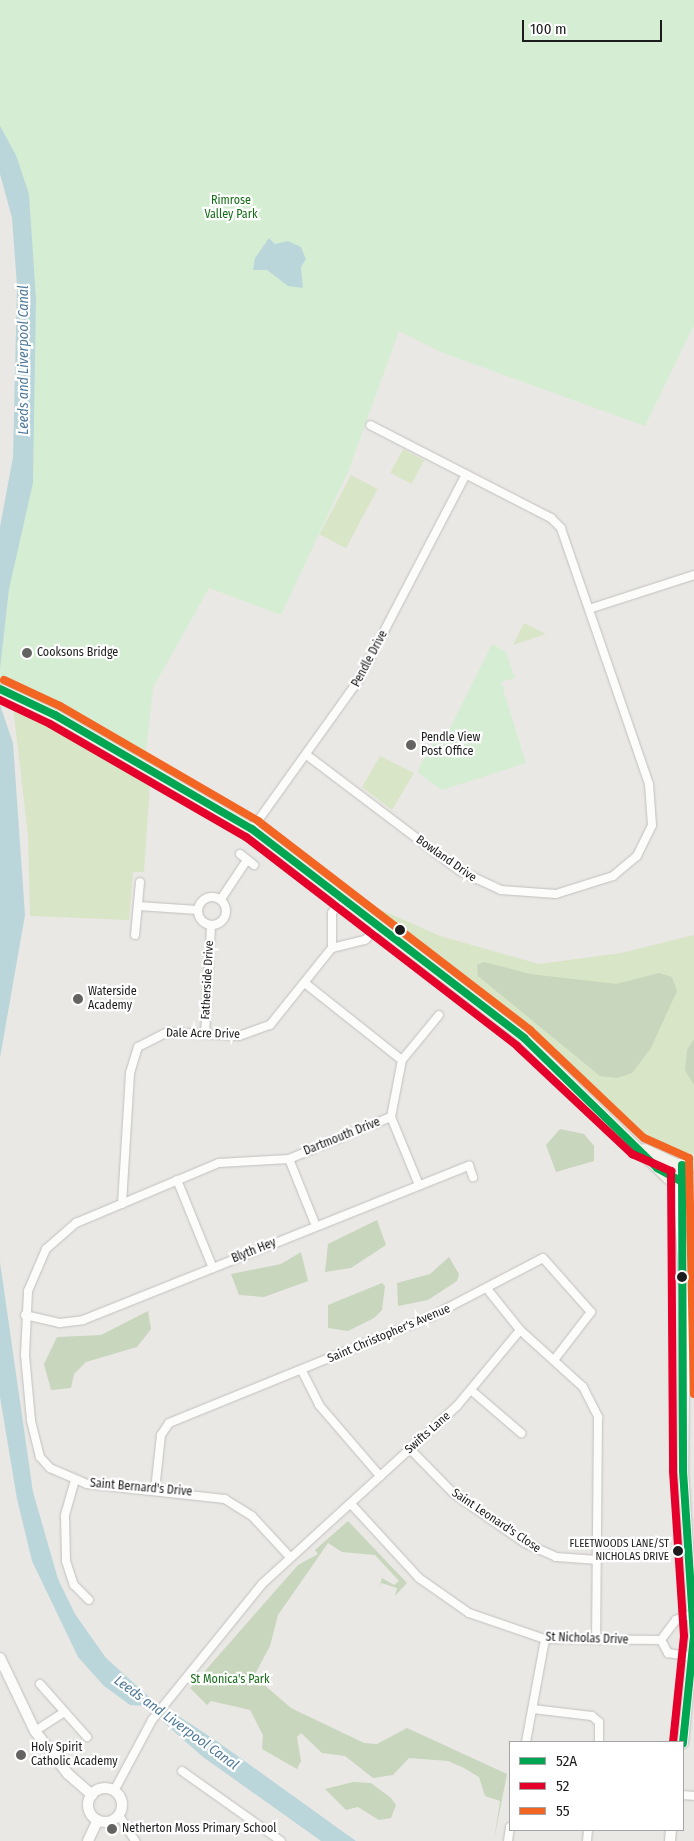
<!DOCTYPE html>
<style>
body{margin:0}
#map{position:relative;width:694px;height:1841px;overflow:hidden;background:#eae8e5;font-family:"Fira Sans Condensed",sans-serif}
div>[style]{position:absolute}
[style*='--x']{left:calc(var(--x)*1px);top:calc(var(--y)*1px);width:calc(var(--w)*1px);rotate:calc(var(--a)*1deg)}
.grass>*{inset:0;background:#d8e5c6;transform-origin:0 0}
.forest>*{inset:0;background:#c7d6bc}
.park>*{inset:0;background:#d5eed3}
.water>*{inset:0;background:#bbd6da}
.roads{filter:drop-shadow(0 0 1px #c1c0bf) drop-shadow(0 0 1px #c1c0bf)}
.minor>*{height:8px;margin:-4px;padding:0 4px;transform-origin:4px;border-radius:4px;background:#fcfcfb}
.minor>.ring{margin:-4px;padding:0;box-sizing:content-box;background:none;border:8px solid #fcfcfb;border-radius:50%}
.tertiary>*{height:10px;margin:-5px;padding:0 5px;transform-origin:5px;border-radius:5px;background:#fcfcfb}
.tertiary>.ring{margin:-5px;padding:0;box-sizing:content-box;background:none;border:10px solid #fcfcfb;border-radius:50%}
.secondary>*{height:11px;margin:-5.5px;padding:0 5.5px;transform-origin:5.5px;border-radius:5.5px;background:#f2f1ea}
.bus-1>*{height:8px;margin:-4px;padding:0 4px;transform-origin:4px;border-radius:4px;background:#00a651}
.bus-2>*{height:8px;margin:-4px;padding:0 4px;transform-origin:4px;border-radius:4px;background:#e4002b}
.bus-3>*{height:8px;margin:-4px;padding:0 4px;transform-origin:4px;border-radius:4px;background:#f26522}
.dots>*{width:14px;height:14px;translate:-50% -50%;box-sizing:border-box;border:2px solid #fff;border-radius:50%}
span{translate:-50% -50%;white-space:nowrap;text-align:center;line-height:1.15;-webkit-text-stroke:4.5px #fff;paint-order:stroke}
.bus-label{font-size:11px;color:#1c1c1c}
.right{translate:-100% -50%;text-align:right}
.park-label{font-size:12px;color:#166e18}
.poi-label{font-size:12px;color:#1c1c1c}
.left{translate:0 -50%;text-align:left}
.street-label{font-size:12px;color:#1c1c1c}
.water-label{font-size:14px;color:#507a9a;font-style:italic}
.legend{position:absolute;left:509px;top:1741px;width:175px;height:90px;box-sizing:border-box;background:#fff;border:1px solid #a4a4a4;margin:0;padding:6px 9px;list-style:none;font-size:15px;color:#1c1c1c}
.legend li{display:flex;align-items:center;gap:10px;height:25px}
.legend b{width:25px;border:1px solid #a4a4a4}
.scale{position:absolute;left:522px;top:20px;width:140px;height:22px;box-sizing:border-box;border:2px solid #1c1c1c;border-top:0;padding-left:6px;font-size:15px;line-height:18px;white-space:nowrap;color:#1c1c1c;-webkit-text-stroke:4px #fff;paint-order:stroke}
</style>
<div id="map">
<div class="grass">
<i style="left:403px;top:449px;width:24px;height:27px;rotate:28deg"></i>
<i style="left:351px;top:475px;width:30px;height:67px;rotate:28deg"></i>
<i style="clip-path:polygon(524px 623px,546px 634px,513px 645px)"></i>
<i style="clip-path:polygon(13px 706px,150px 783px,144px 872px,133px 872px,129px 920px,30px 916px,28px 836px)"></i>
<i style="clip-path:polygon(380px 756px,414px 773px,392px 810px,362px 787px)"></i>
<i style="clip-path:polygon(357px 899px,440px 936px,539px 964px,621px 953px,694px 935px,694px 1154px,663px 1150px,545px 1044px)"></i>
</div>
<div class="forest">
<i style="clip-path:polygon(484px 962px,530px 974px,616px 984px,659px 973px,672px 977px,677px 991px,651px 1048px,632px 1073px,617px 1078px,600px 1076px,478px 976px,477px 965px)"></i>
<i style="clip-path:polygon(694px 1039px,694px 1085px,685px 1070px,687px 1050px)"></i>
<i style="clip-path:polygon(560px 1129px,584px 1134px,594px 1146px,594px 1161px,556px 1172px,546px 1145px)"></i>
<i style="clip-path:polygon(377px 1220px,386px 1245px,351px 1268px,325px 1272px,328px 1244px)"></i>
<i style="clip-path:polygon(301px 1252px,308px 1281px,264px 1297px,239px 1295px,231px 1274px,281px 1264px)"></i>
<i style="clip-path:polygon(449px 1257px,459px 1274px,457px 1281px,428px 1300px,398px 1306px,397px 1283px,430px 1274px)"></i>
<i style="clip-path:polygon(382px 1283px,385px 1286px,382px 1310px,374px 1318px,348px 1331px,328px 1328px,328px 1305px)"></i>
<i style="clip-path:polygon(148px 1311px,151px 1329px,137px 1347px,86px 1362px,74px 1374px,71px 1388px,51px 1390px,44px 1364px,57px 1337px,101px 1335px)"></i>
<i style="clip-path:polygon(348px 1521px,407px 1583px,395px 1596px,397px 1588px,381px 1583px,378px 1591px,382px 1578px,394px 1585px,399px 1581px,375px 1555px,342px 1552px,328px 1543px,278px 1615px,270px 1646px,254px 1676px,291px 1708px,364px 1743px,377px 1744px,407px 1728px,507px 1774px,494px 1840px,500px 1801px,485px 1796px,479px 1777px,464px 1768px,448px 1761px,409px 1758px,393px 1775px,373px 1778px,345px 1756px,322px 1753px,301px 1733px,297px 1737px,301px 1761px,297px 1769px,262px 1749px,263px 1735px,250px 1710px,211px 1701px,207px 1705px,190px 1688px,298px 1565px,318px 1554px,315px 1550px)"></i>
<i style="clip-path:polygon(353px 1782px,371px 1783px,391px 1798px,396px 1805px,391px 1818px,379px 1820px,358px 1807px,346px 1810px,325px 1789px)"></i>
</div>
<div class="park">
<i style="clip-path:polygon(0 0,694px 0,694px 325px,645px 426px,443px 353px,399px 331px,348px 472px,281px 615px,209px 588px,153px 688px,144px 770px,0 679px,0 575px,8px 541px,26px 262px,0 146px)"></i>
<i style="clip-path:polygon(492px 644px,506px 652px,515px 678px,501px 682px,526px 763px,442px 790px,418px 773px,420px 765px,442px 730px,450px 728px)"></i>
</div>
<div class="water">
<i style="clip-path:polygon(0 126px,16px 155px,29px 194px,36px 299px,33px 483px,9px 589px,0 669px,0 527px,13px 457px,17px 286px,12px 218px,0 174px)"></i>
<i style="clip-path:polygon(269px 238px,275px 244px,288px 241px,301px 247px,306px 259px,301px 267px,303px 288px,288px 286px,267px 270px,253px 270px,255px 258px)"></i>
<i style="clip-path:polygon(0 705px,13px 743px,25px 915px,0 1058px)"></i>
<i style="clip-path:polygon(0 1262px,33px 1492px,58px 1579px,75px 1614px,106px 1658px,169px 1715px,177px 1715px,218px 1742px,356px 1841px,321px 1841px,203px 1757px,145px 1706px,130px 1705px,104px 1686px,78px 1657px,32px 1561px,17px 1499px,0 1397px)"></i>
</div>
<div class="roads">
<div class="minor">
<i style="--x:592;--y:608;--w:107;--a:-17.9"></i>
<i style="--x:308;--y:756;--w:191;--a:37.1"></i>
<i style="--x:460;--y:871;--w:45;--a:24.9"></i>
<i style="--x:501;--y:890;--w:55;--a:4.2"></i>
<i style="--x:556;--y:894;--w:60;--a:-17.5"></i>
<i style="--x:613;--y:876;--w:31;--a:-40"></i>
<i style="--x:637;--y:856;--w:34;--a:-64"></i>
<i style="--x:652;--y:825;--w:41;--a:-94.2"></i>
<i style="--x:649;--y:784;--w:271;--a:-109"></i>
<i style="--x:561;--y:528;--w:14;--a:-135"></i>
<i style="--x:551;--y:518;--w:203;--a:-152.8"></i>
<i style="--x:252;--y:829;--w:182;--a:-54.4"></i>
<i style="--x:358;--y:681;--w:233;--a:-62.4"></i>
<i style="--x:240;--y:854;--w:18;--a:38"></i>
<i class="ring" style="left:198px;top:897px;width:20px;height:20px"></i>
<i style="--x:221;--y:899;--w:47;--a:-56.3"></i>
<i style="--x:138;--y:906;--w:60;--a:3.8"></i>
<i style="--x:135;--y:935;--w:53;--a:-84.6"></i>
<i style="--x:332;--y:948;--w:34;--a:-14"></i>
<i style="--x:365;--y:940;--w:18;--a:-45"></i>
<i style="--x:306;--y:984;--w:122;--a:38.4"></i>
<i style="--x:205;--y:1034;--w:108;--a:-86.8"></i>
<i style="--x:391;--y:1117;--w:58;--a:-79.1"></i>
<i style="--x:402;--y:1060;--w:58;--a:-50.6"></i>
<i style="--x:391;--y:1117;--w:74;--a:67.6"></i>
<i style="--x:289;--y:1159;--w:72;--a:68.1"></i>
<i style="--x:177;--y:1180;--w:95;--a:67.8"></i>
<i style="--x:122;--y:1204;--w:131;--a:-86.5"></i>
<i style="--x:130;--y:1073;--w:27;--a:-73"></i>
<i style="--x:138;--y:1047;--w:34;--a:-27"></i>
<i style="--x:168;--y:1032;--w:71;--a:3.2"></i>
<i style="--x:239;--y:1036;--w:33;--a:-20"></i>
<i style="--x:270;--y:1025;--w:99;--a:-51.2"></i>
<i style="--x:332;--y:948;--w:35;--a:-90"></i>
<i style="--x:332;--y:913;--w:17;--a:-57"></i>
<i style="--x:488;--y:1290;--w:51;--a:51.3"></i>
<i style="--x:25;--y:1315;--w:36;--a:13"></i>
<i style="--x:60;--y:1323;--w:23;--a:-7"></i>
<i style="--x:83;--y:1320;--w:416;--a:-21.8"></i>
<i style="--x:469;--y:1166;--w:12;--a:70"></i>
<i style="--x:302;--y:1371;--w:38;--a:63"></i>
<i style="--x:319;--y:1405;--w:94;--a:49.3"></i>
<i style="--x:472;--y:1391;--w:65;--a:40.6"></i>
<i style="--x:410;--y:1449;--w:63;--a:45.6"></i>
<i style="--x:454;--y:1494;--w:86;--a:34.6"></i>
<i style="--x:525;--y:1543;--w:34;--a:24"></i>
<i style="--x:556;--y:1557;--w:42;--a:4.1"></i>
<i style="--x:75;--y:1480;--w:37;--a:106"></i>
<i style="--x:65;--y:1516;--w:45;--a:88.7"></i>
<i style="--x:66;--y:1561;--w:25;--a:72"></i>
<i style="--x:74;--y:1585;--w:21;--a:45"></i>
<i style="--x:155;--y:1490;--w:55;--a:-83.8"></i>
<i style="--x:161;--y:1435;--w:14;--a:-56"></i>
<i style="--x:169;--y:1423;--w:284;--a:-22.1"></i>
<i style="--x:432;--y:1316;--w:125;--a:-27.6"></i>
<i style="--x:543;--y:1258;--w:72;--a:48.4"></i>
<i style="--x:591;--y:1312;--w:61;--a:127.6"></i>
<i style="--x:351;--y:1504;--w:100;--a:47.4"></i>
<i style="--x:419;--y:1578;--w:61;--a:35"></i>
<i style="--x:469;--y:1613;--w:80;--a:18.9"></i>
<i style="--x:545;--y:1639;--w:116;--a:0.5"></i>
<i style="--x:289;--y:1556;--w:54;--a:-132.8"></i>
<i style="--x:252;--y:1516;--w:32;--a:-148"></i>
<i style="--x:225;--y:1499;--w:139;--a:-173.8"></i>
<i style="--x:87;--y:1484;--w:40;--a:-156.6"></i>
<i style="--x:50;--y:1468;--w:15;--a:-132"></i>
<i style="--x:40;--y:1457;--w:38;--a:-104"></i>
<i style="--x:31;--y:1420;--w:65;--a:-95.3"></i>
<i style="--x:25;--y:1355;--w:64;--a:-87.3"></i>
<i style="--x:28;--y:1291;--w:46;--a:-66.8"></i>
<i style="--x:46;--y:1249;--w:40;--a:-41"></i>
<i style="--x:76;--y:1223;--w:155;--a:-22.8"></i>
<i style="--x:219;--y:1163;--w:70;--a:-3.3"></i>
<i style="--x:289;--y:1159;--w:110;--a:-22.4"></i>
<i style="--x:693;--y:1614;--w:18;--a:161"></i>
<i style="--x:676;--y:1620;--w:25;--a:127"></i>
<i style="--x:661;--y:1640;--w:15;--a:62"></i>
<i style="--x:668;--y:1653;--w:26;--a:9"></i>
<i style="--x:40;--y:1684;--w:71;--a:48.4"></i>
<i style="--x:533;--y:1709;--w:59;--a:6.8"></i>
<i style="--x:592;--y:1716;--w:9;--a:41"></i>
<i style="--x:599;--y:1722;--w:20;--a:90"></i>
<i style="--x:35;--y:1731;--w:33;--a:-33"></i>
<i style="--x:526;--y:1742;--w:105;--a:-79.5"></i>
<i style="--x:182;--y:1771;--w:121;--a:35.3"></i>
<i style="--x:114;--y:1791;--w:81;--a:-61.8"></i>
<i style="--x:152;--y:1720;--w:175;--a:-51"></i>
<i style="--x:262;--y:1584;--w:264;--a:-42.4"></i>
<i style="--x:457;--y:1406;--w:99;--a:-50.3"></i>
<i style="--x:520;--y:1330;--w:85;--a:42.1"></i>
<i style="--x:583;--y:1387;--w:34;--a:63"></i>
<i style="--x:598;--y:1417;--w:223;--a:90.5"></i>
<i style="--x:683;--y:1795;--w:11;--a:5"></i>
<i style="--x:119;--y:1815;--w:31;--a:58"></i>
<i style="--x:508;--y:1841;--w:14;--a:-82"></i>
<i style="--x:587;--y:1841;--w:11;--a:-85"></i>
</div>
<div class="tertiary">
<i style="--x:682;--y:1165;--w:35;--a:95"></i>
<i style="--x:679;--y:1200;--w:94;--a:86.3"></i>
<i style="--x:685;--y:1294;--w:177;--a:90.6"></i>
<i style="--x:683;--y:1471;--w:165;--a:86.2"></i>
<i style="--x:694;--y:1636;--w:108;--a:95.9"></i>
<i style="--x:0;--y:1658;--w:81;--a:64.4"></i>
<i style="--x:35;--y:1731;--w:54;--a:52.5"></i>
<i style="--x:68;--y:1774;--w:32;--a:41"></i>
<i class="ring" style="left:88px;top:1788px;width:24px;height:24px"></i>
<i style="--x:88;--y:1841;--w:23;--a:-65"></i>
<i style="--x:670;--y:1841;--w:11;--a:-85"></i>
</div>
<div class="secondary">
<i style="--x:0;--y:689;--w:61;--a:25.3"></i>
<i style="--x:55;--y:715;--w:228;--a:30.1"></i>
<i style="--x:252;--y:829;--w:343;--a:37.5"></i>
<i style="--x:524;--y:1038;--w:201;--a:44.2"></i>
<i style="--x:668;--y:1178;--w:26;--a:2"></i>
<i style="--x:644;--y:1149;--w:35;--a:25"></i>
<i style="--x:676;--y:1164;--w:18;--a:3"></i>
</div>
</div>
<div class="bus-1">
<i style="--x:0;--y:689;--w:61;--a:25.3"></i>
<i style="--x:55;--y:715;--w:228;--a:30.1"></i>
<i style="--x:252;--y:829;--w:343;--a:37.5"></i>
<i style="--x:524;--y:1038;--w:186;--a:44.3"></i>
<i style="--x:657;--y:1168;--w:26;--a:29"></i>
<i style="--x:682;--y:1165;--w:306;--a:89.8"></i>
<i style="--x:683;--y:1471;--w:165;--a:86.2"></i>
<i style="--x:694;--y:1636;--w:108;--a:95.9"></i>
</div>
<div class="bus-2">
<i style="--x:0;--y:700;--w:55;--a:25.6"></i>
<i style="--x:50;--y:724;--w:226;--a:30"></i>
<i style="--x:246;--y:837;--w:342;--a:37.6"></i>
<i style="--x:517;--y:1046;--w:158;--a:43.2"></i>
<i style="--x:632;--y:1154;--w:43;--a:23.6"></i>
<i style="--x:671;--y:1171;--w:300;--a:89.6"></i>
<i style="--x:673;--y:1471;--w:165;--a:86.2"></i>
<i style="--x:684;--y:1636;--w:107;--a:95.9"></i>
</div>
<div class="bus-3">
<i style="--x:4;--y:680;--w:62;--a:24.9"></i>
<i style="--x:60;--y:706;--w:229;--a:30.1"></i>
<i style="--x:258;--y:821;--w:343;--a:37.5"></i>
<i style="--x:530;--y:1030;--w:157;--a:43.5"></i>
<i style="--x:644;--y:1138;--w:49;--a:24"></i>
<i style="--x:689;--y:1158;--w:236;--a:88.8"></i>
</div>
<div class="dots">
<i style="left:27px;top:653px;background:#646362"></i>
<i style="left:411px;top:745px;background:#646362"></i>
<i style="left:400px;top:930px;background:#1c1c1c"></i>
<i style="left:78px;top:999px;background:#646362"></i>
<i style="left:682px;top:1277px;background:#1c1c1c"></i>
<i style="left:678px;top:1551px;background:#1c1c1c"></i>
<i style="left:21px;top:1755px;background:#646362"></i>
<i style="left:112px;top:1829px;background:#646362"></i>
</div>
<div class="bus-label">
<span class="right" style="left:669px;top:1551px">FLEETWOODS LANE/ST<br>NICHOLAS DRIVE</span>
</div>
<div class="park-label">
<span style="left:231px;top:208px">Rimrose<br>Valley Park</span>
<span style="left:230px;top:1680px">St Monica's Park</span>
</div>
<div class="poi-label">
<span class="left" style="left:37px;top:653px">Cooksons Bridge</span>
<span class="left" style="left:421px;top:745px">Pendle View<br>Post Office</span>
<span class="left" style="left:88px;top:999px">Waterside<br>Academy</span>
<span class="left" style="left:31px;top:1755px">Holy Spirit<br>Catholic Academy</span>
<span class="left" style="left:122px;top:1829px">Netherton Moss Primary School</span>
</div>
<div class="street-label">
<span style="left:370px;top:659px;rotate:-62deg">Pendle Drive</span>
<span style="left:446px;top:859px;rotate:35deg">Bowland Drive</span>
<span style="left:208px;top:980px;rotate:-87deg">Fatherside Drive</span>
<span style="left:203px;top:1034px;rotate:1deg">Dale Acre Drive</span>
<span style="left:342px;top:1137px;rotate:-22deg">Dartmouth Drive</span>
<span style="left:254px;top:1251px;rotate:-22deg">Blyth Hey</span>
<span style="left:389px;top:1334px;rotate:-23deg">Saint Christopher's Avenue</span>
<span style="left:428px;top:1433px;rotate:-42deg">Swifts Lane</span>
<span style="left:141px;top:1488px;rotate:5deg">Saint Bernard's Drive</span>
<span style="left:496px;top:1521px;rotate:34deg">Saint Leonard's Close</span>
<span style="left:587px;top:1639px;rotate:2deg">St Nicholas Drive</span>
</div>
<div class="water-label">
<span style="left:24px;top:360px;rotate:-90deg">Leeds and Liverpool Canal</span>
<span style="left:176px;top:1723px;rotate:36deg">Leeds and Liverpool Canal</span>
</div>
<ul class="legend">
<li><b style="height:6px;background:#00a651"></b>52A</li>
<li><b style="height:6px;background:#e4002b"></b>52</li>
<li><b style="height:6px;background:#f26522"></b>55</li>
</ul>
<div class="scale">100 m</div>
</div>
